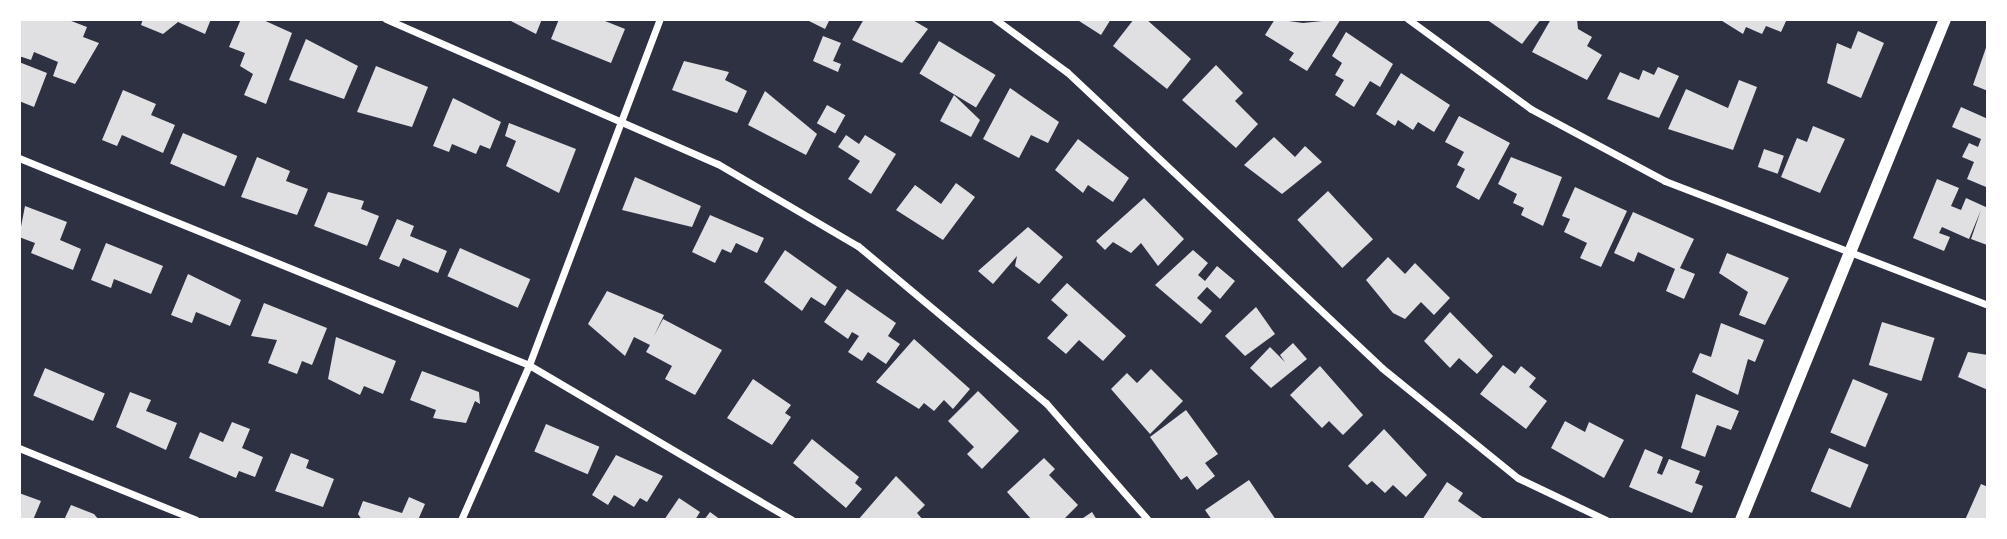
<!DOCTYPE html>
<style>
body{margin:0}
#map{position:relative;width:2007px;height:539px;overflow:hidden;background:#2d3142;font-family:Karla,sans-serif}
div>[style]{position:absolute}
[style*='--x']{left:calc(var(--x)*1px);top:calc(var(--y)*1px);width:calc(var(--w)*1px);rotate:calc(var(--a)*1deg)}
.building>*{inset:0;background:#e0e0e3;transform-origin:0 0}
.minor>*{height:7px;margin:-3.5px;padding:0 3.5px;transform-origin:3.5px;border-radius:3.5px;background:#fff}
.tertiary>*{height:12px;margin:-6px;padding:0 6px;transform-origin:6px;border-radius:6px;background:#fff}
span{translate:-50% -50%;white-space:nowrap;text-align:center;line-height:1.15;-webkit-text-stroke:5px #fff;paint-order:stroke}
.frame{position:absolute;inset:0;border:21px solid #fff;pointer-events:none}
</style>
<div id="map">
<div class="building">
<i style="clip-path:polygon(21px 19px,66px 19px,87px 27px,83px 37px,99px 43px,75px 84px,53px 76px,58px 62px,34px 52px,31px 60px,19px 56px)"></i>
<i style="clip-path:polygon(143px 19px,211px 19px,205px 34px,178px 22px,163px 34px,141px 25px)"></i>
<i style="clip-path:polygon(241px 19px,261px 19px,292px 33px,266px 104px,244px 95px,253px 74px,240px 66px,245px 53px,229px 47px)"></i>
<i style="clip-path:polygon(507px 19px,542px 19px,536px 34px)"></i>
<i style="clip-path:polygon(559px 19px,600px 19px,625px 29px,611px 63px,551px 39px)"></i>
<i style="clip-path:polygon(805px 19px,830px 19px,825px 29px)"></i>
<i style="clip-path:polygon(864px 19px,911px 19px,928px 29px,902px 63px,852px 40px)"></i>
<i style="clip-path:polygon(1076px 19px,1111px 19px,1101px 35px)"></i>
<i style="clip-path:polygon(1134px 19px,1146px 19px,1191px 59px,1167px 89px,1113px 46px)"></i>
<i style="clip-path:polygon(1275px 19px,1303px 23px,1341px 19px,1307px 71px,1289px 60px,1294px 53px,1265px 35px)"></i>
<i style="clip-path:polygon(1486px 19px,1541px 19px,1522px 44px)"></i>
<i style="clip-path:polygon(1551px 19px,1577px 19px,1578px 29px,1592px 37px,1587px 46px,1602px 55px,1587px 80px,1532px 52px)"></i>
<i style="clip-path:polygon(1719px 19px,1787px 19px,1781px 32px,1766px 26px,1762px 34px,1746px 27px,1743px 34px)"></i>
<i style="clip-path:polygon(1858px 31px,1884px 43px,1861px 98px,1827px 83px,1837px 43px,1851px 49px)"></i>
<i style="clip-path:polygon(1346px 32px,1393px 64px,1380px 87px,1370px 81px,1354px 107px,1335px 95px,1344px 80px,1335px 75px,1342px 63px,1332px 56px)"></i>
<i style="clip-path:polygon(823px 36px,841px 43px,833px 61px,841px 64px,838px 72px,813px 61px)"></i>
<i style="clip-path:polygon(306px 39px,358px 66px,344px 99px,289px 80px)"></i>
<i style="left:939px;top:41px;width:66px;height:38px;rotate:31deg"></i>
<i style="clip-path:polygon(1988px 42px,1988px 91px,1973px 85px)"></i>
<i style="clip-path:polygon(684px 61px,729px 72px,725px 80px,747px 91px,737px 113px,672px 90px)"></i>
<i style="clip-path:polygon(19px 62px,47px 73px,34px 107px,19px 101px)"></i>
<i style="clip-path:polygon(1216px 65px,1243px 93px,1235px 101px,1258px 124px,1236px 148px,1182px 100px)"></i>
<i style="clip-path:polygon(376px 66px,428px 87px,412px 127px,357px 112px)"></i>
<i style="clip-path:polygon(1658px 67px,1679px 76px,1659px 118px,1607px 99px,1620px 72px,1639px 80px,1643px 70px,1654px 75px)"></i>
<i style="clip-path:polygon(1401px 73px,1450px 105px,1434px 132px,1418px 122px,1413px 130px,1398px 120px,1395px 126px,1376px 114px)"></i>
<i style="clip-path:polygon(1739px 80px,1757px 87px,1733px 150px,1668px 129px,1686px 89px,1728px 108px)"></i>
<i style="clip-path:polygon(1010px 88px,1059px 122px,1048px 143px,1031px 135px,1019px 158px,983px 139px)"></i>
<i style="clip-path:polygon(123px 90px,156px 104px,151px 115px,175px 125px,163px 153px,122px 135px,117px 146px,102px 140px)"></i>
<i style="clip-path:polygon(765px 91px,817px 134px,806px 155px,748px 125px)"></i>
<i style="clip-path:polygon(954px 95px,980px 120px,971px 137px,940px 121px)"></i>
<i style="clip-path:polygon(453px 98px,501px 122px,490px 149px,480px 145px,476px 154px,452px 144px,449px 152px,433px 146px)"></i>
<i style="left:827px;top:105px;width:21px;height:21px;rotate:29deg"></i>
<i style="clip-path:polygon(1961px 107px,1988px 119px,1986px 187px,1967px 179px,1974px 162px,1962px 157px,1969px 143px,1978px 147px,1981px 139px,1952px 127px)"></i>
<i style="clip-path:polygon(1459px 116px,1510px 143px,1479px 200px,1456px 187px,1465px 169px,1457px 165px,1464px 152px,1445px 142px)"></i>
<i style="clip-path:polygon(509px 123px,576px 149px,559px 193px,506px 166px,516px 141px,505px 136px)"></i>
<i style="clip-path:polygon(1813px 126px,1845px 139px,1820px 193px,1781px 177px,1797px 138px,1807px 142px)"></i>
<i style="left:183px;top:133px;width:59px;height:33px;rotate:23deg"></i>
<i style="clip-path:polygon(846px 135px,859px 144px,865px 135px,896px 154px,871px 194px,848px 179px,860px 161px,838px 147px)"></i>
<i style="clip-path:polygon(1274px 137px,1295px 157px,1305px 146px,1322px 162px,1282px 194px,1244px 165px)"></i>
<i style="clip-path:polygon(1078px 139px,1129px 178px,1113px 202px,1088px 185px,1083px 193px,1055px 170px)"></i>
<i style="left:1764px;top:149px;width:21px;height:19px;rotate:19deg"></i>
<i style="clip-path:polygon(257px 157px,290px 171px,286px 181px,308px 189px,297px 215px,241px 197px)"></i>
<i style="clip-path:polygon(1511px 157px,1562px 177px,1543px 226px,1521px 215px,1524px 208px,1513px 203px,1517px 194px,1498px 184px)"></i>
<i style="clip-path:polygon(635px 177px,701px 206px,692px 227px,622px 210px)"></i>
<i style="clip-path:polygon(1937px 179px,1959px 188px,1951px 206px,1961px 210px,1966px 198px,1988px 208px,1987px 245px,1971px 239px,1981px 210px,1969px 239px,1942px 227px,1939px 233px,1950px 237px,1944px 251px,1913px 238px)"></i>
<i style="clip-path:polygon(956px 183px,975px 197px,943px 240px,896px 210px,915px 185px,941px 204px)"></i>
<i style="clip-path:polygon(1575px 187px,1627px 211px,1601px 267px,1580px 258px,1587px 243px,1564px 232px,1570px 219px,1562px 216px)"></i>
<i style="left:1328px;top:191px;width:66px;height:42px;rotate:47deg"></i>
<i style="clip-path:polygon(328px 192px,364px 201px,361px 209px,379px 216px,367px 246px,314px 226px)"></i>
<i style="clip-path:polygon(1144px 198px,1184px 239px,1158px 266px,1141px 243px,1131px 253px,1113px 242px,1105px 250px,1096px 241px)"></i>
<i style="clip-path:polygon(25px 206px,67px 222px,60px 240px,81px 249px,73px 270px,31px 253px,35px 243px,19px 237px)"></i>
<i style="clip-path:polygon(1633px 212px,1694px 239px,1680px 268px,1695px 274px,1684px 299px,1666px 291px,1675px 269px,1638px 252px,1634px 262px,1614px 253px)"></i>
<i style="clip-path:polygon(710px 215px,764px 238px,757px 253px,736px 243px,731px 253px,722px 249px,715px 263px,692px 252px)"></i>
<i style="clip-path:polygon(397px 219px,414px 226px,410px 236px,447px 251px,438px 273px,403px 258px,399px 267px,379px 259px)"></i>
<i style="clip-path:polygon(1028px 227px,1063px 257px,1039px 284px,1015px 266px,1017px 256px,993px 284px,978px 271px)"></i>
<i style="clip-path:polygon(106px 243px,163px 266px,151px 294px,114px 279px,111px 288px,91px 280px)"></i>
<i style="left:460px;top:248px;width:77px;height:31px;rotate:24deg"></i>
<i style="clip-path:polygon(785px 250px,837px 287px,825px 306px,811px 297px,802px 311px,764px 282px)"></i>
<i style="clip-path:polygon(1193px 250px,1208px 263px,1198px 275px,1205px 281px,1217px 266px,1235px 281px,1220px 299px,1207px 287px,1197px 298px,1212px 311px,1201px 324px,1155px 285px)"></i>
<i style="clip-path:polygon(1727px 253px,1789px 278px,1765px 325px,1739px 315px,1748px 292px,1719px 273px)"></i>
<i style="clip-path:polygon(1388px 257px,1405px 274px,1415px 263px,1450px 298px,1434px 315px,1421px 302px,1405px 319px,1393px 313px,1366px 280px)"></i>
<i style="clip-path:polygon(188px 274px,241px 300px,230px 326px,196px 312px,192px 323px,171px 315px)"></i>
<i style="clip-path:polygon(1067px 283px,1126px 336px,1103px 361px,1079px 340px,1066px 354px,1047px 338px,1068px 315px,1051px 300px)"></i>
<i style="clip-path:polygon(847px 289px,896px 323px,888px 336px,900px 344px,886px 364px,868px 352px,862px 361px,848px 352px,859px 336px,852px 332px,848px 339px,824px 322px)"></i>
<i style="clip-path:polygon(607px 291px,664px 315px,654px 336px,663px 319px,722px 350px,695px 395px,665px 379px,672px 366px,646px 352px,650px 345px,634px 337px,625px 356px,588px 324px)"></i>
<i style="clip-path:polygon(264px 303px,327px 328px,312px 365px,302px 361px,297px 374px,268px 363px,277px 340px,251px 336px)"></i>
<i style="clip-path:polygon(1256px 307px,1275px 334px,1245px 356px,1225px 336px)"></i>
<i style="clip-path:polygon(1450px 312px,1493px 356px,1477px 374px,1459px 358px,1450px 368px,1424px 341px)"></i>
<i style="left:1882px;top:322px;width:55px;height:45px;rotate:17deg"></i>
<i style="clip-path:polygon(1721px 323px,1764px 340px,1755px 362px,1748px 359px,1738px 395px,1692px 372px,1700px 353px,1711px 357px)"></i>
<i style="clip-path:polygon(336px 337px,396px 361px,383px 394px,364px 386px,360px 395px,328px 379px)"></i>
<i style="clip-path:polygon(914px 339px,970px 389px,953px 409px,944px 400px,934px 411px,924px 403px,919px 409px,876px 382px)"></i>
<i style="clip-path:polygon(1293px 343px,1307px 359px,1271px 388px,1250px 368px,1270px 347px,1285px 362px,1280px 355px)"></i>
<i style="clip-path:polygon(1968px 352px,1988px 355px,1988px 390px,1958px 377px)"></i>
<i style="clip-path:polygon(1503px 365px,1515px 374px,1521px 366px,1536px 378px,1529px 387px,1547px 401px,1526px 429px,1480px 394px)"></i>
<i style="clip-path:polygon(1320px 366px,1363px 415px,1343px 435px,1329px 421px,1322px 428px,1290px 395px)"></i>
<i style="left:45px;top:368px;width:65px;height:30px;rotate:23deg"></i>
<i style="clip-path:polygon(1151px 369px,1183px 401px,1150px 434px,1111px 389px,1127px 373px,1137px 383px)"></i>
<i style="clip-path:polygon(422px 371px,479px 392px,480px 404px,475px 401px,466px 423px,433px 418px,436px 410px,410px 400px)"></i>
<i style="clip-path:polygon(753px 379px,791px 405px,785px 413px,791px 417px,772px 445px,727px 418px)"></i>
<i style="left:1853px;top:379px;width:38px;height:58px;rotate:23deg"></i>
<i style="clip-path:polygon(978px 391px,1019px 431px,982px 469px,967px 454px,974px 447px,948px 421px)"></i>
<i style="clip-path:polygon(130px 392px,151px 400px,146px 411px,177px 423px,166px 450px,116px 427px)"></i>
<i style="clip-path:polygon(1696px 394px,1739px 411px,1731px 430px,1717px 425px,1705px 457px,1681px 448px)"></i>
<i style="clip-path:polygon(1186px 410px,1218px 454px,1205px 463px,1215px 476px,1197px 490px,1187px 476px,1181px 480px,1150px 437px)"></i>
<i style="clip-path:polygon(1565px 421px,1585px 432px,1589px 422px,1624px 440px,1604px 478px,1551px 448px)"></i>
<i style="clip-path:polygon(232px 422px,250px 429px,242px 448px,263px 457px,255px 477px,239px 471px,236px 478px,189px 458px,200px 432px,223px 442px)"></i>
<i style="left:546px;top:424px;width:58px;height:30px;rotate:23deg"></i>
<i style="clip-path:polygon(1384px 429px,1427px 475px,1406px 497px,1393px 485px,1385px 493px,1372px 481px,1367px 485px,1348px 466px)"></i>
<i style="clip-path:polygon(812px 439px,859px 477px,855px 483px,862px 489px,846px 508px,793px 463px)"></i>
<i style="left:1829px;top:448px;width:43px;height:47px;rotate:23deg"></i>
<i style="clip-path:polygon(1645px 449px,1663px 457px,1657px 473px,1662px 475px,1669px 459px,1700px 471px,1695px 483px,1703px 486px,1692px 513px,1629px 487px)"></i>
<i style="clip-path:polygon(291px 453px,309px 460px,306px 468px,334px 479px,323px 507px,275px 491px)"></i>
<i style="clip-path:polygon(616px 455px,663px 476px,647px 502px,640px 498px,634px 507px,614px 495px,608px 505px,592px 495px)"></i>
<i style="clip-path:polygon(1044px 458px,1055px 469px,1049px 475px,1078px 505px,1063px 520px,1032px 520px,1007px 492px)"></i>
<i style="clip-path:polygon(896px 476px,925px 505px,917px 513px,923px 520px,858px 520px)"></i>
<i style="clip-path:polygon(1249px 480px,1276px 520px,1212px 520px,1205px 510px)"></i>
<i style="clip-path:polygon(1447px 482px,1463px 493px,1458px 501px,1485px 520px,1422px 520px)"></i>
<i style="clip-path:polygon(1981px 484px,1988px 487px,1988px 520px,1965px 520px)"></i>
<i style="clip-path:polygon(19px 493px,41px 501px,33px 520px,19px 520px)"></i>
<i style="clip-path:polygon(409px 497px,425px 504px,418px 520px,362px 520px,358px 514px,363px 501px,402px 513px)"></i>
<i style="clip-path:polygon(679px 498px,700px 512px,695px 520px,664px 520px)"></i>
<i style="clip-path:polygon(71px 505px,94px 514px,99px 520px,64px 520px)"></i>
<i style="clip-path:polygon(710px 512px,721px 520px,704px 520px)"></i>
<i style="clip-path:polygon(1092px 512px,1097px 520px,1080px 520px)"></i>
</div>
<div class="minor">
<i style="--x:386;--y:19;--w:362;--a:23.6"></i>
<i style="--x:718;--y:164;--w:162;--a:30.4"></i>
<i style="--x:858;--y:246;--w:245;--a:39.9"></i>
<i style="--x:1046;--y:403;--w:155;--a:48.9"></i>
<i style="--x:995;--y:19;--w:89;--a:36.4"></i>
<i style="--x:1067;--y:72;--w:432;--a:43.2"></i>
<i style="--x:1382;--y:368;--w:175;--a:39"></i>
<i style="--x:1518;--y:478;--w:98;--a:25.5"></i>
<i style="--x:1408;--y:19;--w:152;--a:36.2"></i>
<i style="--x:1531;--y:109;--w:152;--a:28.2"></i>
<i style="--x:1665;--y:181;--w:346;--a:21"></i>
<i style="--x:19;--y:158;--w:550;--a:22.09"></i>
<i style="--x:529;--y:365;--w:305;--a:30.5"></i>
<i style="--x:19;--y:448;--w:191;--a:22.1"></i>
<i style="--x:461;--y:520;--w:169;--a:-66.3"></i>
<i style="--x:529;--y:365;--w:370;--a:-69.3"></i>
</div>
<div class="tertiary">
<i style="--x:1741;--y:520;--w:541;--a:-67.84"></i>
</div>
<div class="frame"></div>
</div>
